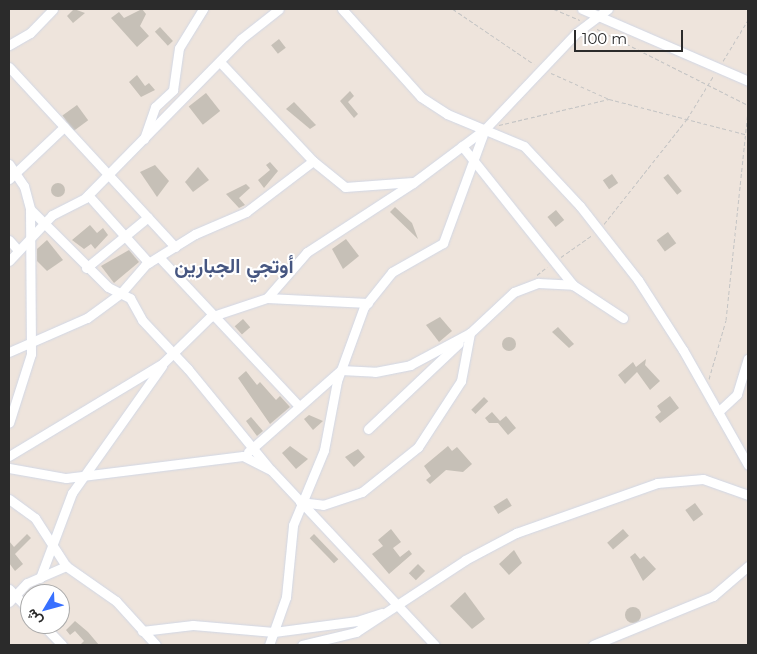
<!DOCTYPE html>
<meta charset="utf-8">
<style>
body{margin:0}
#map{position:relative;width:757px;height:654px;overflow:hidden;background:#eee4dc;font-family:Montserrat,Vazirmatn,sans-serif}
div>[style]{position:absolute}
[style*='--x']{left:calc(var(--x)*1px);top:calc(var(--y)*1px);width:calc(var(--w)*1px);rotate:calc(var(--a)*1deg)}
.building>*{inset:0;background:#c6c0b7;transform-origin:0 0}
.round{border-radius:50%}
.path>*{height:1px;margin-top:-0.5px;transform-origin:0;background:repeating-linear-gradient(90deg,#c4c4c4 0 4px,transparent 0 6.5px)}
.roads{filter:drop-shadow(0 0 1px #d1d7e5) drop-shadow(0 0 1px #d1d7e5)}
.street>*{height:9px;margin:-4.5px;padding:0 4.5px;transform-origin:4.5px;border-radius:4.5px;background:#fff}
span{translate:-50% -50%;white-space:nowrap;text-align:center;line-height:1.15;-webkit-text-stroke:4px #fff;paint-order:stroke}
.quarter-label{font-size:20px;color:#465681;font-weight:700}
.frame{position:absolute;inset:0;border:10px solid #2b2b2b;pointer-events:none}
.north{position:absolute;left:20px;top:584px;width:50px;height:50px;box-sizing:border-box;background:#fff;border:1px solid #aaa;border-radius:50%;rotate:233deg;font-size:14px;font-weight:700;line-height:20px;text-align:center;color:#2b2b2b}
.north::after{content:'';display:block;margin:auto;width:18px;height:22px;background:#3870ff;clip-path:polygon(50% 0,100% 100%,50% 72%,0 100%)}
.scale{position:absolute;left:574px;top:30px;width:109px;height:22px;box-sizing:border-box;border:2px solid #2b2b2b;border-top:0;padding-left:6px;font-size:15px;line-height:18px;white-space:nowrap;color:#2b2b2b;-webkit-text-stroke:4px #fff;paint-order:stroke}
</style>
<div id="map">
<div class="building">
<i style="clip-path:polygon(74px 9px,85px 13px,73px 23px,67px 16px)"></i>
<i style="clip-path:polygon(142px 9px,146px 14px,140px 26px,149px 36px,137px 47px,111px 18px,119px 12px,124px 18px)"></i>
<i style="left:160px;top:27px;width:19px;height:7px;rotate:47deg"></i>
<i style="left:279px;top:39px;width:11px;height:10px;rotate:52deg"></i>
<i style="clip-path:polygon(137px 75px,145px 86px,149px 83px,155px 90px,141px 97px,129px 82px)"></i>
<i style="clip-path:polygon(350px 91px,354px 96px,348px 102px,358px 114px,354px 118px,340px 101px)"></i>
<i style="left:206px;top:93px;width:23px;height:22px;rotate:52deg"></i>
<i style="clip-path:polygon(294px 102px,316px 125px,310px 129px,286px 109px)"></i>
<i style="left:77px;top:105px;width:19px;height:18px;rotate:54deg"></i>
<i style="clip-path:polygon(270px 162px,278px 171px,264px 188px,258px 180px,270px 170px,266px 165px)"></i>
<i style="clip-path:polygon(155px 165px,169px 181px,157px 197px,140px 172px)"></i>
<i style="clip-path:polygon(198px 167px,209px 180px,193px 192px,185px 182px)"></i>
<i style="left:612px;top:174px;width:11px;height:11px;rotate:56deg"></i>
<i style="left:668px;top:174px;width:22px;height:6px;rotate:51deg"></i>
<i class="round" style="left:51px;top:183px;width:14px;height:14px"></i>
<i style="clip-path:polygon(246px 184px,250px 188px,239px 198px,245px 205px,239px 208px,226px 194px)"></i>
<i style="clip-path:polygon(395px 207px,412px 223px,418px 239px,390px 212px)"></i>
<i style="left:556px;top:210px;width:13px;height:11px;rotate:51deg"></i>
<i style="clip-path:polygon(90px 225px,97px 233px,103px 228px,108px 235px,95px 249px,91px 244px,84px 249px,72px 240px)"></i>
<i style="left:668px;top:232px;width:14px;height:14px;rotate:54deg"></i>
<i style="clip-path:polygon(346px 239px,359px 256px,343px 269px,332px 249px)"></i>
<i style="clip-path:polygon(47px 240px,63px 260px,47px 271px,37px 261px,37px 249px)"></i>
<i style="clip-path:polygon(129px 250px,139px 262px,114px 283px,101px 266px)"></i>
<i style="clip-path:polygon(440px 317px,452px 331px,439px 342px,426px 325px)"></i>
<i style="left:243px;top:319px;width:11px;height:11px;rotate:49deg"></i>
<i style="clip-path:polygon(558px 327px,574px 344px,569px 348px,552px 332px)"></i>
<i class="round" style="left:502px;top:337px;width:14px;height:14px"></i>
<i style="clip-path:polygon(646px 359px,645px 365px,660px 381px,650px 390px,637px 372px,625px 384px,618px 375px,633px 362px,636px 367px)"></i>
<i style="clip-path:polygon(246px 371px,257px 385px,260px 382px,276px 400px,280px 396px,290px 407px,270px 424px,238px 378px)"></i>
<i style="clip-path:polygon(670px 396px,679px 408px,660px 423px,655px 417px,661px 412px,657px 406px)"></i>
<i style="left:484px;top:397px;width:6px;height:18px;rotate:45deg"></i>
<i style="clip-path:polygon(492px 412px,500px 421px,506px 416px,516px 428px,508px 435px,498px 423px,489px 423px,485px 418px)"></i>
<i style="clip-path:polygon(309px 415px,323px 421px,313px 430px,304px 419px)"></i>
<i style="clip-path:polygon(251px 417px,263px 431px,257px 436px,246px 421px)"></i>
<i style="clip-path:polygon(290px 446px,308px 459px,296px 469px,282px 453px)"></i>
<i style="clip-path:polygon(448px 446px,452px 451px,457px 447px,472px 464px,463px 472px,446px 470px,430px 484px,426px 480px,431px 476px,424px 466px)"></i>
<i style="clip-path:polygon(358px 449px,365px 457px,354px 467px,345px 457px)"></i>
<i style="left:507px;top:498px;width:9px;height:16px;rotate:58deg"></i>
<i style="left:695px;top:503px;width:14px;height:12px;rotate:54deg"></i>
<i style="clip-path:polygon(391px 529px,401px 542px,393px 548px,400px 557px,409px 550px,412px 554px,389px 574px,372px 554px,383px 546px,378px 540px)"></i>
<i style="left:623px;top:529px;width:9px;height:21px;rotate:49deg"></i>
<i style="clip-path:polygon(27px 534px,31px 538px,15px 554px,23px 564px,15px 571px,9px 563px,9px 541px,14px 547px)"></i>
<i style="left:314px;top:534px;width:35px;height:6px;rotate:46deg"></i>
<i style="clip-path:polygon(514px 550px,522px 563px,509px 575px,499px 564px)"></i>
<i style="clip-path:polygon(635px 553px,640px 559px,644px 556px,656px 569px,643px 581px,630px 557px)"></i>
<i style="left:418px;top:564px;width:10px;height:13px;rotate:45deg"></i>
<i style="clip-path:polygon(465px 592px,485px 619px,472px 629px,450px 606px)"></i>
<i class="round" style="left:625px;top:607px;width:16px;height:16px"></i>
<i style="clip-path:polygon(75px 621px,88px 632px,99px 645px,80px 645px,84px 641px,75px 631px,70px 635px,66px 630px)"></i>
</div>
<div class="path">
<i style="--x:453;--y:9;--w:98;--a:34.2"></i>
<i style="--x:554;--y:9;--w:28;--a:23"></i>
<i style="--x:597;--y:29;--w:169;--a:26.7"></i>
<i style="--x:723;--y:61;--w:48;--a:-58.6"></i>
<i style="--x:551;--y:73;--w:64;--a:24.1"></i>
<i style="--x:499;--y:125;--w:113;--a:-13.3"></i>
<i style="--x:609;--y:99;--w:144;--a:14.5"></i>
<i style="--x:604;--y:224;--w:134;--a:-51.7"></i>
<i style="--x:687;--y:119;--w:52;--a:-58.5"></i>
<i style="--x:561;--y:257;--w:38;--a:-35"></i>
<i style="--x:537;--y:275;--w:13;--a:-39"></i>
<i style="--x:709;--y:379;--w:61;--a:-73.9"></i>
<i style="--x:726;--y:320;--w:209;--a:-84"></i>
</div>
<div class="roads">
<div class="street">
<i style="--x:342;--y:9;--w:118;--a:48.1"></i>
<i style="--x:421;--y:97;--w:31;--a:33"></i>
<i style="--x:447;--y:114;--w:83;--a:22.6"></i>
<i style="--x:524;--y:146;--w:82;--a:47"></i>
<i style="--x:580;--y:206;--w:94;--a:51.9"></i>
<i style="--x:638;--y:280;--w:83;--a:57.3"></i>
<i style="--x:683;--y:350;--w:132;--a:60.5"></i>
<i style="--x:582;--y:9;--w:181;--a:23.4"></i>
<i style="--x:9;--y:45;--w:24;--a:-30"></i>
<i style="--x:30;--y:33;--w:33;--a:-46"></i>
<i style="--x:9;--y:67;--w:245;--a:47.3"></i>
<i style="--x:144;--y:139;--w:34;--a:-71"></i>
<i style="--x:155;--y:107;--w:25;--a:-43"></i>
<i style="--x:173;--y:90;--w:42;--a:-81.9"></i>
<i style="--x:179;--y:48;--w:46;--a:-58.4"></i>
<i style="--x:462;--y:146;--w:178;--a:51.4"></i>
<i style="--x:313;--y:161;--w:41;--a:39.1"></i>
<i style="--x:345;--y:187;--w:68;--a:-4.2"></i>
<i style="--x:9;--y:164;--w:27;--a:56"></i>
<i style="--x:24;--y:186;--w:24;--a:75"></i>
<i style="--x:30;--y:209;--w:145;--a:89.6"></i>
<i style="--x:31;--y:354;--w:72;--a:107.7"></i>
<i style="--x:9;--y:179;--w:76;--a:-43.4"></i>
<i style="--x:88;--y:195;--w:91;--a:48.1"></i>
<i style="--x:30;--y:209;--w:110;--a:45"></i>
<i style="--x:108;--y:287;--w:25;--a:27"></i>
<i style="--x:130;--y:298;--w:25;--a:61"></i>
<i style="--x:142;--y:320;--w:67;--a:46.8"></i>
<i style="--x:188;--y:369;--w:128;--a:50.7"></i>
<i style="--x:9;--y:240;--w:13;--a:48"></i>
<i style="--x:159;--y:257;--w:204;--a:46.8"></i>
<i style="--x:9;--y:261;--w:63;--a:-46.9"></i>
<i style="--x:52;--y:215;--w:37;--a:-27"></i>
<i style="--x:85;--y:198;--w:223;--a:-45.5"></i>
<i style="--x:241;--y:39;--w:48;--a:-38.3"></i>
<i style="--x:86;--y:268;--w:80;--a:-39.4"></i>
<i style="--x:267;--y:298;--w:101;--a:2.8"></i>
<i style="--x:9;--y:352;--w:85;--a:-23.6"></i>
<i style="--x:87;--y:318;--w:42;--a:-36.3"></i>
<i style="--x:121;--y:293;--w:37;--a:-49"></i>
<i style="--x:145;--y:265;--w:59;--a:-31.8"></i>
<i style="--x:195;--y:234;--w:56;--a:-23.3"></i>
<i style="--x:246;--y:212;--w:84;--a:-37.3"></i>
<i style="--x:313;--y:161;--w:136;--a:-133.2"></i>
<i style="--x:718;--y:412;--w:26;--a:-43"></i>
<i style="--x:737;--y:394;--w:37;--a:-73"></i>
<i style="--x:368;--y:429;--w:125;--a:-43.4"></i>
<i style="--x:248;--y:452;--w:124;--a:-41.4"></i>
<i style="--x:341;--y:370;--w:34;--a:3"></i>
<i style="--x:375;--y:372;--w:36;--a:-11"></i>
<i style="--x:410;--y:365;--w:68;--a:-28.1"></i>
<i style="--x:9;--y:456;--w:180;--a:-31.1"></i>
<i style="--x:163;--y:363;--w:66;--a:-44.4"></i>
<i style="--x:210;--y:317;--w:60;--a:-18.4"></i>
<i style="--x:267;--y:298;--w:61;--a:-49"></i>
<i style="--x:307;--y:252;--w:126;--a:-33.1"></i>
<i style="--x:413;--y:183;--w:90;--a:-36.9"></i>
<i style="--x:9;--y:468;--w:58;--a:10"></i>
<i style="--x:66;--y:478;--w:178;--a:-7.1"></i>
<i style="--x:243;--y:456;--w:31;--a:27"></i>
<i style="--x:271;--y:470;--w:240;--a:46.9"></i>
<i style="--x:9;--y:499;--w:32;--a:36"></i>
<i style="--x:35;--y:518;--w:57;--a:57.1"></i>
<i style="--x:300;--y:502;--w:23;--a:7"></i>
<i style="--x:323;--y:505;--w:41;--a:-18.4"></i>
<i style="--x:362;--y:492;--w:72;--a:-38.8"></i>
<i style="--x:418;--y:447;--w:79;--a:-56.9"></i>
<i style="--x:461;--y:381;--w:49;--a:-79.4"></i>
<i style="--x:470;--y:333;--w:60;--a:-43"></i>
<i style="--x:514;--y:292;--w:26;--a:-21"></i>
<i style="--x:538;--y:283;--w:35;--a:3"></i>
<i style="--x:573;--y:285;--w:60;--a:33.4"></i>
<i style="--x:40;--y:578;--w:91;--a:-69.4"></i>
<i style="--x:72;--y:493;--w:156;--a:-54.7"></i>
<i style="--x:9;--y:589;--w:30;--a:46"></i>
<i style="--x:9;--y:602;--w:26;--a:-47"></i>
<i style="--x:27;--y:583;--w:43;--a:-23.6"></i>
<i style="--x:66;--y:566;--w:61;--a:35"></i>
<i style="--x:116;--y:601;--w:59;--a:47.7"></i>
<i style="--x:42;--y:624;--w:29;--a:46"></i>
<i style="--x:142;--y:631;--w:51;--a:-6.7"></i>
<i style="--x:193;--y:625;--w:81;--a:4.9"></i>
<i style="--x:274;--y:632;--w:84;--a:-7.5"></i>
<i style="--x:357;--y:621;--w:26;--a:-18"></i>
<i style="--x:269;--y:645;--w:51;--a:-70.5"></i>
<i style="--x:286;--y:597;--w:72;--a:-84.4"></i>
<i style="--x:293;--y:525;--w:81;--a:-67.5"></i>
<i style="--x:324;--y:450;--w:70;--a:-79.3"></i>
<i style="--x:337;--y:381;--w:79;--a:-70"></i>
<i style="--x:364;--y:307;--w:45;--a:-51.3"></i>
<i style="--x:392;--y:272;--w:59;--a:-29.6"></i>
<i style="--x:443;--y:243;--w:121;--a:-69.8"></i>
<i style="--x:485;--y:129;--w:132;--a:-46.5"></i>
<i style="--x:576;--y:33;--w:40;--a:-37"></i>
<i style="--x:302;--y:645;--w:56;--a:-13.5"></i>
<i style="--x:356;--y:632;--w:131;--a:-33.4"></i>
<i style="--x:465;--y:560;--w:58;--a:-27.9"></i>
<i style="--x:516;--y:533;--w:150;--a:-19.5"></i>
<i style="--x:657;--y:483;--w:46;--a:-5"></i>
<i style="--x:703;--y:479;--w:48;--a:19.6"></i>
<i style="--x:593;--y:645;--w:130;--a:-22.2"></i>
<i style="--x:713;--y:596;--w:46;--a:-40.6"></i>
</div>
</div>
<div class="quarter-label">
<span style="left:234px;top:266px">أوتجي الجبارين</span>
</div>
<div class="frame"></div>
<div class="north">ش</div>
<div class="scale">100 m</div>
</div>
